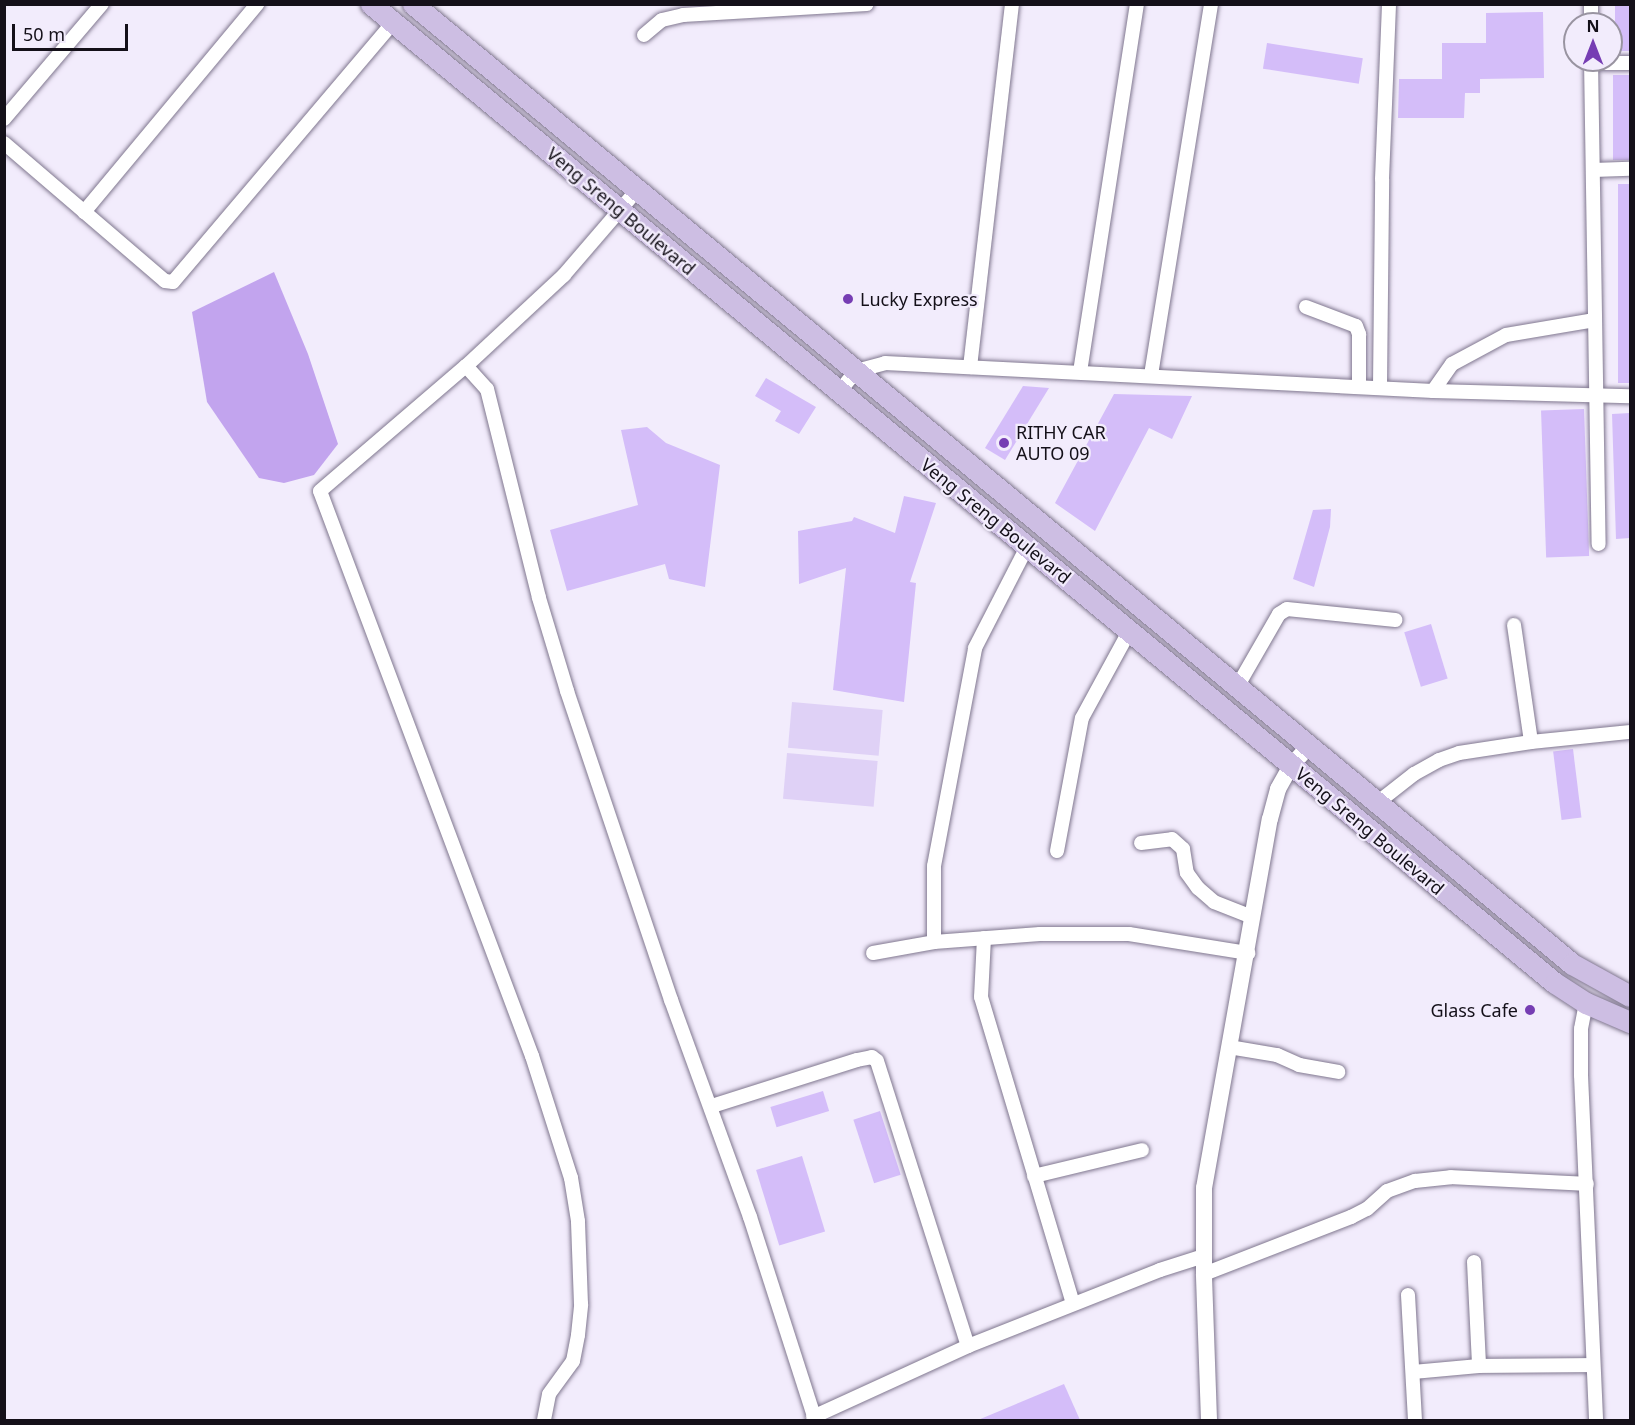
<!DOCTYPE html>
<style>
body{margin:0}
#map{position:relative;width:1635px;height:1425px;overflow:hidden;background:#f2ecfc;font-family:"Noto Sans",sans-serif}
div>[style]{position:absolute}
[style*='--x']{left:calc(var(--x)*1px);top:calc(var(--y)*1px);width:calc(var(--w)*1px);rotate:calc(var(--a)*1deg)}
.green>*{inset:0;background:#dfd1f6;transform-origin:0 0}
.water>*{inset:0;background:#c2a4ee}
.building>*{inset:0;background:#d4bdf9;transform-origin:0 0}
.roads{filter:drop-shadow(0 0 2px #80778f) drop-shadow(0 0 2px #80778f)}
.minor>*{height:14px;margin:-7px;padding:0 7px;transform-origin:7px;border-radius:7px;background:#fff}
.tertiary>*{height:16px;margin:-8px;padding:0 8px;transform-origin:8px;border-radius:8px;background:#fff}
.primary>*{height:21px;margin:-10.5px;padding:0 10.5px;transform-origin:10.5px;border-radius:10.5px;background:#cdbee3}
.dots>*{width:16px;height:16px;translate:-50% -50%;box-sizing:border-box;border:3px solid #f2ecfc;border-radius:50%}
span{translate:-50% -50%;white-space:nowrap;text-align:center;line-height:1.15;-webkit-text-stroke:4.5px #f2ecfc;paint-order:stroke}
.street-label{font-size:18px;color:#141019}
.poi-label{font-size:18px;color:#141019}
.left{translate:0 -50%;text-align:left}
.right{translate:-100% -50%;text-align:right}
.frame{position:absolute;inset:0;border:6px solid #141019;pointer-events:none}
.north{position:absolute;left:1563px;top:12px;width:60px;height:60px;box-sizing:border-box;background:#f2ecfc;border:2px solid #9994a1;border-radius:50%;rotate:0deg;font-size:16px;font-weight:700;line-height:24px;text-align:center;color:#141019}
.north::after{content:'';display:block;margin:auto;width:21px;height:27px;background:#763db3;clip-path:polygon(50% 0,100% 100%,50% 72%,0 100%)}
.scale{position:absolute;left:12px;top:24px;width:116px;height:27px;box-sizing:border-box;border:3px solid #141019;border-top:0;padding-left:8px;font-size:18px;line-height:21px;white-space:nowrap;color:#141019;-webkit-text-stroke:4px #f2ecfc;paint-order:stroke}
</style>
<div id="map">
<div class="green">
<i style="left:792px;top:702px;width:91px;height:46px;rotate:5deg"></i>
<i style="left:787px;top:753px;width:91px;height:46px;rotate:5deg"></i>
</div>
<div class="water">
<i style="clip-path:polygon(274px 272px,308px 354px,338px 444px,314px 475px,284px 483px,259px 478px,207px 402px,192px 312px)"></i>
</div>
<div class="building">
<i style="left:1615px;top:4px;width:15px;height:47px"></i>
<i style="clip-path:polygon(1543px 12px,1544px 78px,1480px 79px,1480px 93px,1465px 93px,1464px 118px,1398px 118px,1399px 79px,1442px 79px,1442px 43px,1486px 43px,1486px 13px)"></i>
<i style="left:1267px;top:43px;width:97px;height:26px;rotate:9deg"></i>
<i style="left:1613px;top:75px;width:17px;height:85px"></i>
<i style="left:1618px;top:184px;width:12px;height:199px"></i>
<i style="clip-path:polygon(766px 378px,816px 407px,799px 434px,775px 421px,781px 411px,755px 396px)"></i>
<i style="clip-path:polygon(1023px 386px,1049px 388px,1005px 460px,985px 448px)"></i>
<i style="clip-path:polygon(1114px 394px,1192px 396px,1172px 439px,1149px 428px,1095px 531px,1055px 503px)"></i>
<i style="left:1584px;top:409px;width:147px;height:43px;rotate:88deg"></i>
<i style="clip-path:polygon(1630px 413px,1630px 538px,1616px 539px,1612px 414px)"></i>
<i style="clip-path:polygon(647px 427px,666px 443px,720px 465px,705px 587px,669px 579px,665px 564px,567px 591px,550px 530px,638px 505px,621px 430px)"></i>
<i style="clip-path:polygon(904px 496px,936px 503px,910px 582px,916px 583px,904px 702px,833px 690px,846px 568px,799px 584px,798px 531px,852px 521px,854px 517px,895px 533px)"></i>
<i style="clip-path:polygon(1331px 509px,1330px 527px,1314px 587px,1293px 579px,1313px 510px)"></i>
<i style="left:1431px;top:624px;width:57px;height:28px;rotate:73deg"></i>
<i style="left:1573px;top:749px;width:69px;height:20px;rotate:83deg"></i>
<i style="left:823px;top:1091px;width:21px;height:55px;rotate:73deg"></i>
<i style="left:880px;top:1111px;width:67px;height:28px;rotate:72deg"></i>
<i style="left:802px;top:1156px;width:79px;height:48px;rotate:73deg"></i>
<i style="clip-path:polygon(1064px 1384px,1080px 1420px,978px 1420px)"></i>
</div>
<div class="roads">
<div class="minor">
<i style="--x:1591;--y:4;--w:20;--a:90"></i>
<i style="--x:644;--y:35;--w:23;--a:-40"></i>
<i style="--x:662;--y:20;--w:22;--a:-13"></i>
<i style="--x:683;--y:15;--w:184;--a:-3.4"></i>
<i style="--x:1591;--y:60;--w:484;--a:89.1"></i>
<i style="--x:1591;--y:63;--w:39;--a:0"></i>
<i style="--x:4;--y:119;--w:151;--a:-49.6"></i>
<i style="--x:4;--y:143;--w:212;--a:40.6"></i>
<i style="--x:165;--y:281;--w:8;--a:7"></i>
<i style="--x:173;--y:282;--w:340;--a:-49.7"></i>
<i style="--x:1593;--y:170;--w:37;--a:-2"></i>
<i style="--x:84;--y:212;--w:271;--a:-50.2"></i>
<i style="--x:1306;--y:307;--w:53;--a:20.8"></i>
<i style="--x:1356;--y:326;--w:9;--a:69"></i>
<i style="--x:1359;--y:334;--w:52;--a:90"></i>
<i style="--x:466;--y:366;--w:31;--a:48"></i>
<i style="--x:487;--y:389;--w:215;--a:76"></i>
<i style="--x:539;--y:598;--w:97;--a:73.2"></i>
<i style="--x:567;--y:691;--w:326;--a:71.4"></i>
<i style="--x:671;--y:1000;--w:231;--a:70"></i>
<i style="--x:750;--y:1217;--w:213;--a:72.2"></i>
<i style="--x:970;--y:367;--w:365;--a:-83.4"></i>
<i style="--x:1080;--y:372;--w:372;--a:-81.2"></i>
<i style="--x:1151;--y:375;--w:376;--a:-80.8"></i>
<i style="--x:1380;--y:387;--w:208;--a:-89.4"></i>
<i style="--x:1382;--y:179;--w:175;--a:-87.7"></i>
<i style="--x:1433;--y:391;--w:33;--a:-55"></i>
<i style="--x:1452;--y:364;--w:61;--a:-28.2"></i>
<i style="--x:1506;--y:335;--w:90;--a:-9.6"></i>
<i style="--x:839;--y:392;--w:27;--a:-51"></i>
<i style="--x:856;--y:371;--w:30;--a:-15"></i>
<i style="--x:885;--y:363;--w:549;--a:2.92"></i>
<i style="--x:1433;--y:391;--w:197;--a:1.5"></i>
<i style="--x:1514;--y:625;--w:118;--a:81.7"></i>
<i style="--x:1237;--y:687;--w:84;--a:-60.1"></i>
<i style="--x:1279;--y:614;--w:9;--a:-32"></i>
<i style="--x:1287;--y:609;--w:109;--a:5.8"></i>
<i style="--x:1377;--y:803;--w:47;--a:-38.1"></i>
<i style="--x:1414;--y:774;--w:29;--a:-29"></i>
<i style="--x:1439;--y:760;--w:21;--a:-19"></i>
<i style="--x:1459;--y:753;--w:73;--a:-8.7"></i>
<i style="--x:1531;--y:742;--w:100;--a:-5.8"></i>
<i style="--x:1141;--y:843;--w:31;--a:-7"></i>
<i style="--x:1172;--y:839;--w:15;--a:42"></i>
<i style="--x:1183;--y:849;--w:24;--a:81"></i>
<i style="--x:1187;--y:873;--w:19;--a:54"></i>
<i style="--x:1198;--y:888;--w:21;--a:41"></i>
<i style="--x:1214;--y:902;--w:41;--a:21.5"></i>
<i style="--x:1057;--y:851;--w:135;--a:-79.4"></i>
<i style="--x:1082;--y:718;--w:100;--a:-61.4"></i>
<i style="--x:984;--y:938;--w:59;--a:92.9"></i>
<i style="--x:981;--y:997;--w:320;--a:73.3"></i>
<i style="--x:934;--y:942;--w:76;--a:-90"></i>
<i style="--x:934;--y:866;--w:222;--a:-79.3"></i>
<i style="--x:975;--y:648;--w:114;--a:-62.8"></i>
<i style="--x:873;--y:953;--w:62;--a:-10.2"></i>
<i style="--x:934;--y:942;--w:106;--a:-4.3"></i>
<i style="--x:1040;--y:934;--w:89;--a:0"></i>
<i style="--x:1129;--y:934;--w:121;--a:9.1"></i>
<i style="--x:1586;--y:1003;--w:26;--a:101"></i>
<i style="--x:1581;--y:1029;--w:46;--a:90"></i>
<i style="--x:1581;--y:1075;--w:345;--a:87.5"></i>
<i style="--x:1229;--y:1047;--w:49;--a:9.5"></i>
<i style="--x:1277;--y:1055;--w:24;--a:24"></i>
<i style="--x:1299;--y:1065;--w:40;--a:10"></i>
<i style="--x:712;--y:1106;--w:152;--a:-17.6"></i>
<i style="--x:857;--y:1060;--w:15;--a:-11"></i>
<i style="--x:872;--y:1057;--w:6;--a:39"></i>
<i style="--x:877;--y:1061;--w:299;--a:72.3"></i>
<i style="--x:1034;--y:1176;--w:111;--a:-13.5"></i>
<i style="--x:1474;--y:1262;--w:104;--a:87.2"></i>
<i style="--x:1204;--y:1274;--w:158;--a:-21.2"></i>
<i style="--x:1351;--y:1217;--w:18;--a:-27"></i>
<i style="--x:1367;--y:1209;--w:27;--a:-42"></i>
<i style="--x:1387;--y:1191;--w:30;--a:-20"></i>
<i style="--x:1415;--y:1181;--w:36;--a:-6"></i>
<i style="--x:1451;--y:1177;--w:136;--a:2.9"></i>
<i style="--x:1408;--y:1295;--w:125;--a:86.8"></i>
<i style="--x:1413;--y:1372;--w:66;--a:-5.2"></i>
<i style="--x:1479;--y:1366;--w:114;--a:-0.5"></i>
<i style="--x:813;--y:1417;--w:170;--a:-24.6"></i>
<i style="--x:968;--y:1346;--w:206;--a:-21.6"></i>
<i style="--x:1160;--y:1270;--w:46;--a:-17.7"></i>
<i style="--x:544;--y:1420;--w:26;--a:-79"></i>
<i style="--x:549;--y:1394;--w:41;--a:-54"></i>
<i style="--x:573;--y:1361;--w:26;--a:-79"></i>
<i style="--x:578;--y:1335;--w:31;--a:-84"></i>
<i style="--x:581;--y:1304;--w:83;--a:-92.1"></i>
<i style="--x:578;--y:1221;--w:44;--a:-99.2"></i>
<i style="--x:571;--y:1178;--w:128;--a:-107.7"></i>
<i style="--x:532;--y:1056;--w:603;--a:-110.57"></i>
<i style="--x:320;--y:491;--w:192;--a:-40.6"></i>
<i style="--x:466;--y:366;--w:134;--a:-42.9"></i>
<i style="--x:564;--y:275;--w:112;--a:-49.3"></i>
</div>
<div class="tertiary">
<i style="--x:1209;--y:1420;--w:146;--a:-92"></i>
<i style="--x:1204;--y:1274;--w:86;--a:-90"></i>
<i style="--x:1204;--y:1188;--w:375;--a:-79.9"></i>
<i style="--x:1270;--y:819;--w:31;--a:-75"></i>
<i style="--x:1278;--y:789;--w:26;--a:-61"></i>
<i style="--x:1291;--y:766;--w:27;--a:-48"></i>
</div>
<div class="primary">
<i style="--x:371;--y:4;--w:1536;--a:39.59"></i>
<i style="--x:1555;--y:983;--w:37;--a:33"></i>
<i style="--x:1586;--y:1003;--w:48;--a:23.4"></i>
<i style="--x:413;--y:4;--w:1505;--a:39.63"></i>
<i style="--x:1572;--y:964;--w:66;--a:28.9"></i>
</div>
</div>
<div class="dots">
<i style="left:848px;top:299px;background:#763db3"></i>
<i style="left:1004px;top:443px;background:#763db3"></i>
<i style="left:1530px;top:1010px;background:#763db3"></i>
</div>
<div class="street-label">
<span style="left:621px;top:211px;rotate:40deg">Veng Sreng Boulevard</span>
<span style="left:996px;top:521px;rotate:39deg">Veng Sreng Boulevard</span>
<span style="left:1370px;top:831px;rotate:40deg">Veng Sreng Boulevard</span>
</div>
<div class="poi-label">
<span class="left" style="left:860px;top:299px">Lucky Express</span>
<span class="left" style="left:1016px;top:443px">RITHY CAR<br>AUTO 09</span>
<span class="right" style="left:1518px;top:1010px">Glass Cafe</span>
</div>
<div class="frame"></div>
<div class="north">N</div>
<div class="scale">50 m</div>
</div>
